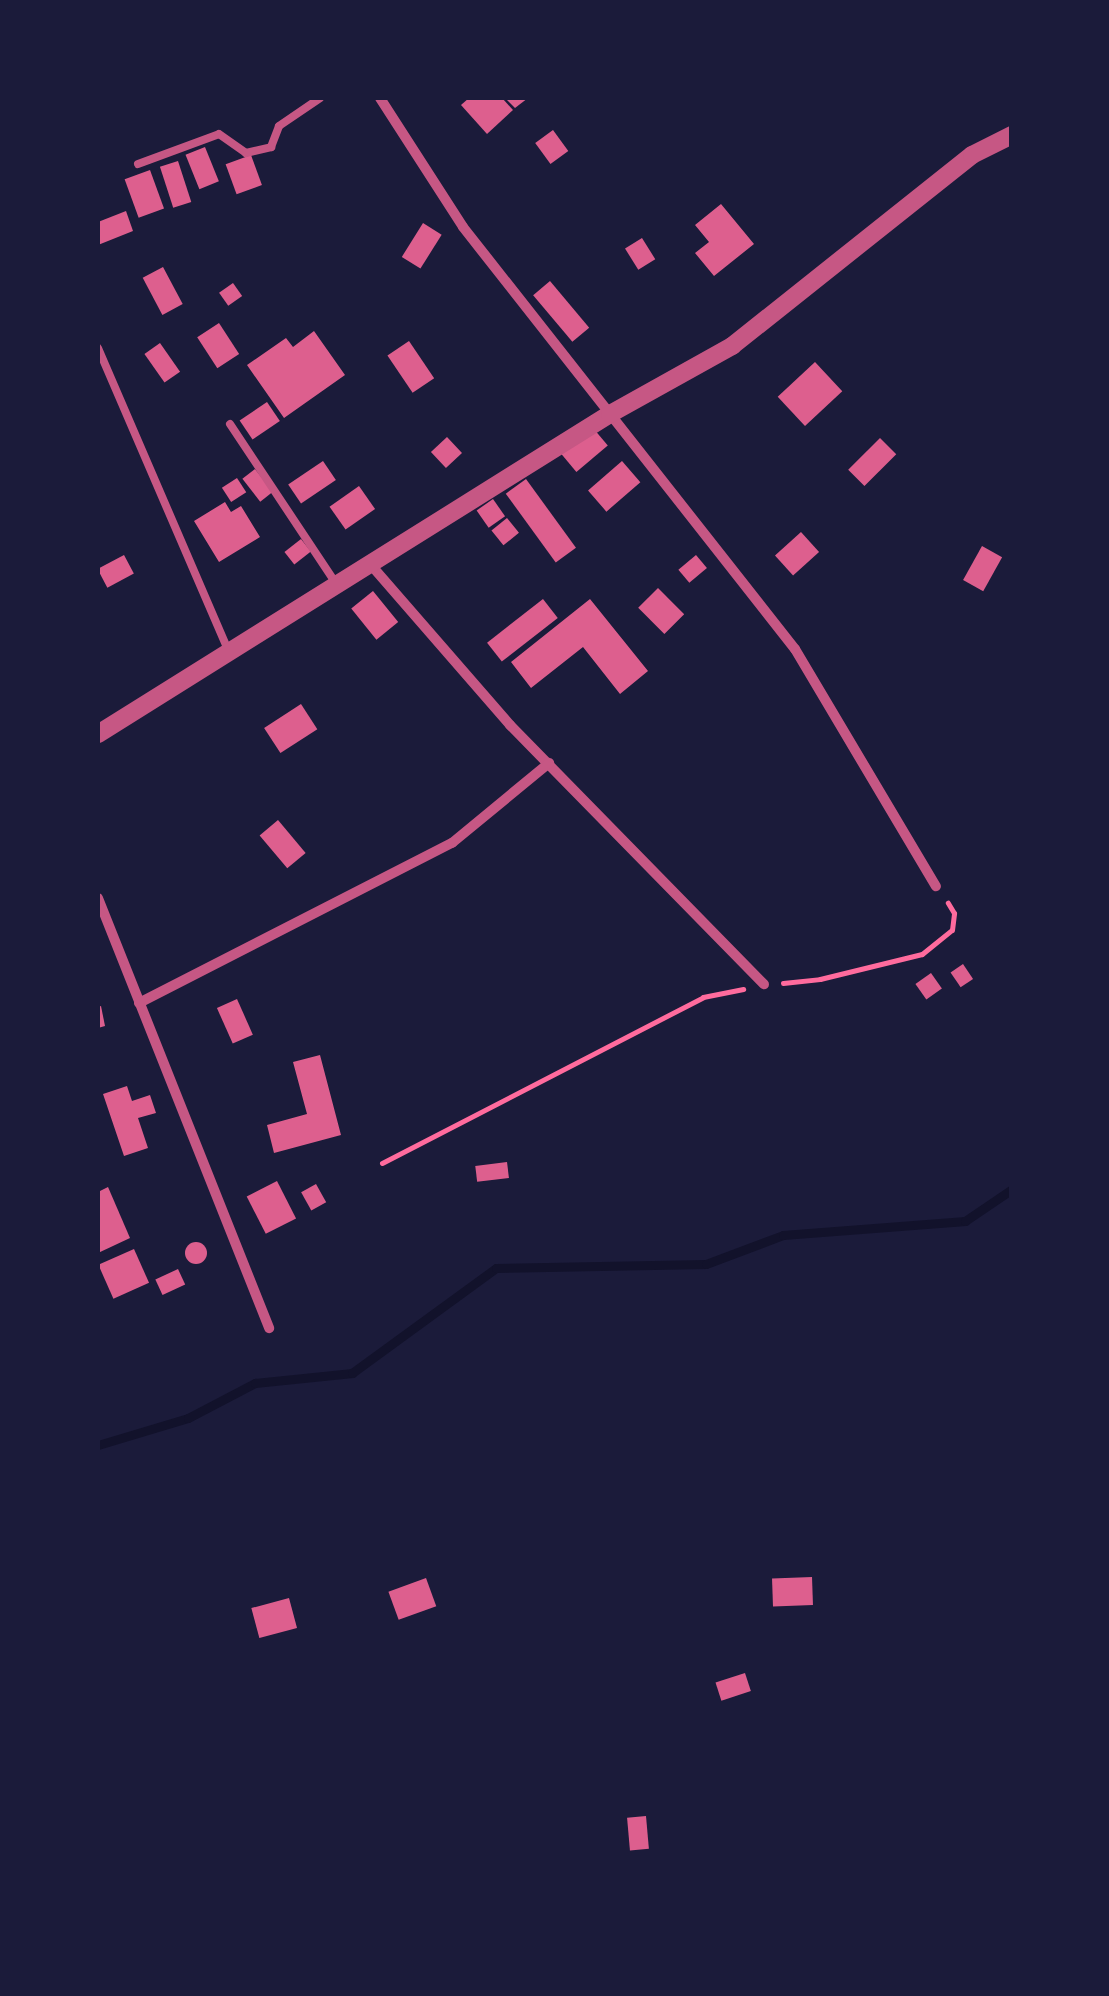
<!DOCTYPE html>
<style>
body{margin:0}
#map{position:relative;width:1109px;height:1996px;overflow:hidden;background:#1b1b3a;font-family:"Alegreya Sans",sans-serif}
div>[style]{position:absolute}
[style*='--x']{left:calc(var(--x)*1px);top:calc(var(--y)*1px);width:calc(var(--w)*1px);rotate:calc(var(--a)*1deg)}
.stream>*{height:9px;margin:-4.5px;padding:0 4.5px;transform-origin:4.5px;border-radius:4.5px;background:#12122b}
.building>*{inset:0;background:#dd5f8e;transform-origin:0 0}
.round{border-radius:50%}
.path>*{height:5px;margin:-2.5px;padding:0 2.5px;transform-origin:2.5px;border-radius:2.5px;background:#ff6b9d}
.service>*{height:8px;margin:-4px;padding:0 4px;transform-origin:4px;border-radius:4px;background:#c65784}
.minor>*{height:10px;margin:-5px;padding:0 5px;transform-origin:5px;border-radius:5px;background:#c65784}
.tertiary>*{height:18px;margin:-9px;padding:0 9px;transform-origin:9px;border-radius:9px;background:#c65784}
span{translate:-50% -50%;white-space:nowrap;text-align:center;line-height:1.15;-webkit-text-stroke:8px #1b1b3a;paint-order:stroke}
.frame{position:absolute;inset:0;border:100px solid #1b1b3a;pointer-events:none}
</style>
<div id="map">
<div class="stream">
<i style="--x:98;--y:1445;--w:94;--a:-16.7"></i>
<i style="--x:188;--y:1418;--w:76;--a:-27.6"></i>
<i style="--x:255;--y:1383;--w:98;--a:-5.9"></i>
<i style="--x:352;--y:1373;--w:178;--a:-36.1"></i>
<i style="--x:496;--y:1268;--w:210;--a:-1.1"></i>
<i style="--x:706;--y:1264;--w:82;--a:-20.6"></i>
<i style="--x:783;--y:1235;--w:183;--a:-4.4"></i>
<i style="--x:965;--y:1221;--w:57;--a:-34.2"></i>
</div>
<div class="building">
<i style="clip-path:polygon(469px 98px,502px 98px,513px 110px,487px 134px,461px 105px)"></i>
<i style="clip-path:polygon(505px 98px,528px 98px,515px 108px)"></i>
<i style="left:553px;top:130px;width:26px;height:22px;rotate:54deg"></i>
<i style="left:205px;top:147px;width:37px;height:21px;rotate:68deg"></i>
<i style="left:251px;top:155px;width:32px;height:27px;rotate:70deg"></i>
<i style="left:178px;top:161px;width:43px;height:19px;rotate:72deg"></i>
<i style="left:150px;top:170px;width:41px;height:27px;rotate:70deg"></i>
<i style="clip-path:polygon(721px 204px,754px 244px,714px 276px,695px 253px,709px 242px,695px 225px)"></i>
<i style="clip-path:polygon(126px 211px,133px 231px,98px 245px,98px 222px)"></i>
<i style="left:423px;top:223px;width:22px;height:40px;rotate:32deg"></i>
<i style="left:642px;top:238px;width:25px;height:20px;rotate:58deg"></i>
<i style="left:163px;top:267px;width:42px;height:23px;rotate:62deg"></i>
<i style="left:550px;top:281px;width:61px;height:22px;rotate:50deg"></i>
<i style="left:233px;top:283px;width:16px;height:17px;rotate:55deg"></i>
<i style="left:219px;top:323px;width:37px;height:26px;rotate:57deg"></i>
<i style="clip-path:polygon(314px 331px,345px 375px,284px 418px,247px 365px,286px 338px,293px 347px)"></i>
<i style="left:409px;top:341px;width:45px;height:26px;rotate:56deg"></i>
<i style="left:160px;top:343px;width:35px;height:19px;rotate:55deg"></i>
<i style="left:815px;top:362px;width:40px;height:51px;rotate:47deg"></i>
<i style="left:267px;top:402px;width:23px;height:33px;rotate:56deg"></i>
<i style="left:593px;top:428px;width:23px;height:41px;rotate:50deg"></i>
<i style="left:447px;top:437px;width:22px;height:22px;rotate:47deg"></i>
<i style="left:880px;top:438px;width:23px;height:45px;rotate:45deg"></i>
<i style="left:323px;top:461px;width:23px;height:42px;rotate:56deg"></i>
<i style="left:622px;top:461px;width:28px;height:45px;rotate:49deg"></i>
<i style="left:255px;top:469px;width:29px;height:16px;rotate:52deg"></i>
<i style="left:237px;top:478px;width:17px;height:18px;rotate:57deg"></i>
<i style="left:526px;top:479px;width:85px;height:25px;rotate:54deg"></i>
<i style="left:359px;top:486px;width:28px;height:36px;rotate:55deg"></i>
<i style="left:493px;top:499px;width:21px;height:20px;rotate:55deg"></i>
<i style="clip-path:polygon(225px 502px,231px 512px,241px 506px,260px 537px,219px 562px,194px 521px)"></i>
<i style="left:507px;top:518px;width:19px;height:20px;rotate:51deg"></i>
<i style="left:801px;top:532px;width:27px;height:35px;rotate:48deg"></i>
<i style="left:301px;top:539px;width:16px;height:21px;rotate:52deg"></i>
<i style="left:982px;top:546px;width:23px;height:39px;rotate:29deg"></i>
<i style="left:124px;top:555px;width:21px;height:30px;rotate:62deg"></i>
<i style="left:696px;top:555px;width:17px;height:23px;rotate:50deg"></i>
<i style="left:658px;top:588px;width:37px;height:28px;rotate:45deg"></i>
<i style="left:373px;top:591px;width:40px;height:28px;rotate:51deg"></i>
<i style="left:543px;top:599px;width:24px;height:71px;rotate:52deg"></i>
<i style="clip-path:polygon(590px 599px,648px 671px,620px 694px,583px 647px,531px 688px,511px 662px)"></i>
<i style="left:301px;top:704px;width:30px;height:44px;rotate:57deg"></i>
<i style="left:278px;top:820px;width:43px;height:24px;rotate:50deg"></i>
<i style="left:963px;top:964px;width:18px;height:15px;rotate:56deg"></i>
<i style="left:931px;top:973px;width:19px;height:19px;rotate:55deg"></i>
<i style="left:237px;top:999px;width:39px;height:22px;rotate:66deg"></i>
<i style="clip-path:polygon(101px 1006px,105px 1026px,98px 1028px,98px 1007px)"></i>
<i style="clip-path:polygon(320px 1055px,341px 1135px,274px 1153px,267px 1125px,307px 1114px,293px 1062px)"></i>
<i style="clip-path:polygon(127px 1086px,132px 1101px,150px 1095px,156px 1113px,138px 1118px,148px 1148px,124px 1156px,103px 1094px)"></i>
<i style="left:507px;top:1162px;width:16px;height:32px;rotate:83deg"></i>
<i style="left:277px;top:1181px;width:42px;height:34px;rotate:63deg"></i>
<i style="left:316px;top:1184px;width:21px;height:17px;rotate:61deg"></i>
<i style="clip-path:polygon(108px 1187px,130px 1238px,98px 1253px,98px 1192px)"></i>
<i class="round" style="left:185px;top:1242px;width:22px;height:22px"></i>
<i style="left:134px;top:1249px;width:37px;height:39px;rotate:66deg"></i>
<i style="left:178px;top:1269px;width:17px;height:25px;rotate:65deg"></i>
<i style="left:812px;top:1577px;width:28px;height:40px;rotate:88deg"></i>
<i style="left:426px;top:1578px;width:30px;height:40px;rotate:70deg"></i>
<i style="left:289px;top:1598px;width:31px;height:39px;rotate:75deg"></i>
<i style="left:745px;top:1673px;width:19px;height:31px;rotate:72deg"></i>
<i style="left:646px;top:1816px;width:33px;height:19px;rotate:85deg"></i>
</div>
<div class="path">
<i style="--x:783;--y:983;--w:37;--a:-6"></i>
<i style="--x:820;--y:979;--w:105;--a:-13.8"></i>
<i style="--x:922;--y:954;--w:38;--a:-39"></i>
<i style="--x:952;--y:930;--w:17;--a:-83"></i>
<i style="--x:954;--y:913;--w:12;--a:-121"></i>
<i style="--x:382;--y:1163;--w:361;--a:-27.3"></i>
<i style="--x:703;--y:997;--w:41;--a:-11.3"></i>
</div>
<div class="service">
<i style="--x:138;--y:164;--w:86;--a:-20.3"></i>
<i style="--x:219;--y:134;--w:33;--a:35"></i>
<i style="--x:246;--y:153;--w:26;--a:-13"></i>
<i style="--x:271;--y:147;--w:22;--a:-69"></i>
<i style="--x:279;--y:126;--w:50;--a:-34.3"></i>
<i style="--x:98;--y:348;--w:331;--a:66.7"></i>
<i style="--x:230;--y:424;--w:193;--a:56.4"></i>
</div>
<div class="minor">
<i style="--x:380;--y:98;--w:153;--a:57.2"></i>
<i style="--x:463;--y:227;--w:537;--a:51.81"></i>
<i style="--x:795;--y:649;--w:276;--a:59.3"></i>
<i style="--x:371;--y:565;--w:212;--a:49"></i>
<i style="--x:510;--y:725;--w:363;--a:45.6"></i>
<i style="--x:98;--y:898;--w:463;--a:68.3"></i>
<i style="--x:139;--y:1003;--w:352;--a:-27.1"></i>
<i style="--x:452;--y:843;--w:126;--a:-39.5"></i>
</div>
<div class="tertiary">
<i style="--x:98;--y:734;--w:604;--a:-32.01"></i>
<i style="--x:610;--y:414;--w:140;--a:-29.1"></i>
<i style="--x:732;--y:346;--w:307;--a:-38.5"></i>
<i style="--x:972;--y:155;--w:45;--a:-26.6"></i>
</div>
<div class="frame"></div>
</div>
